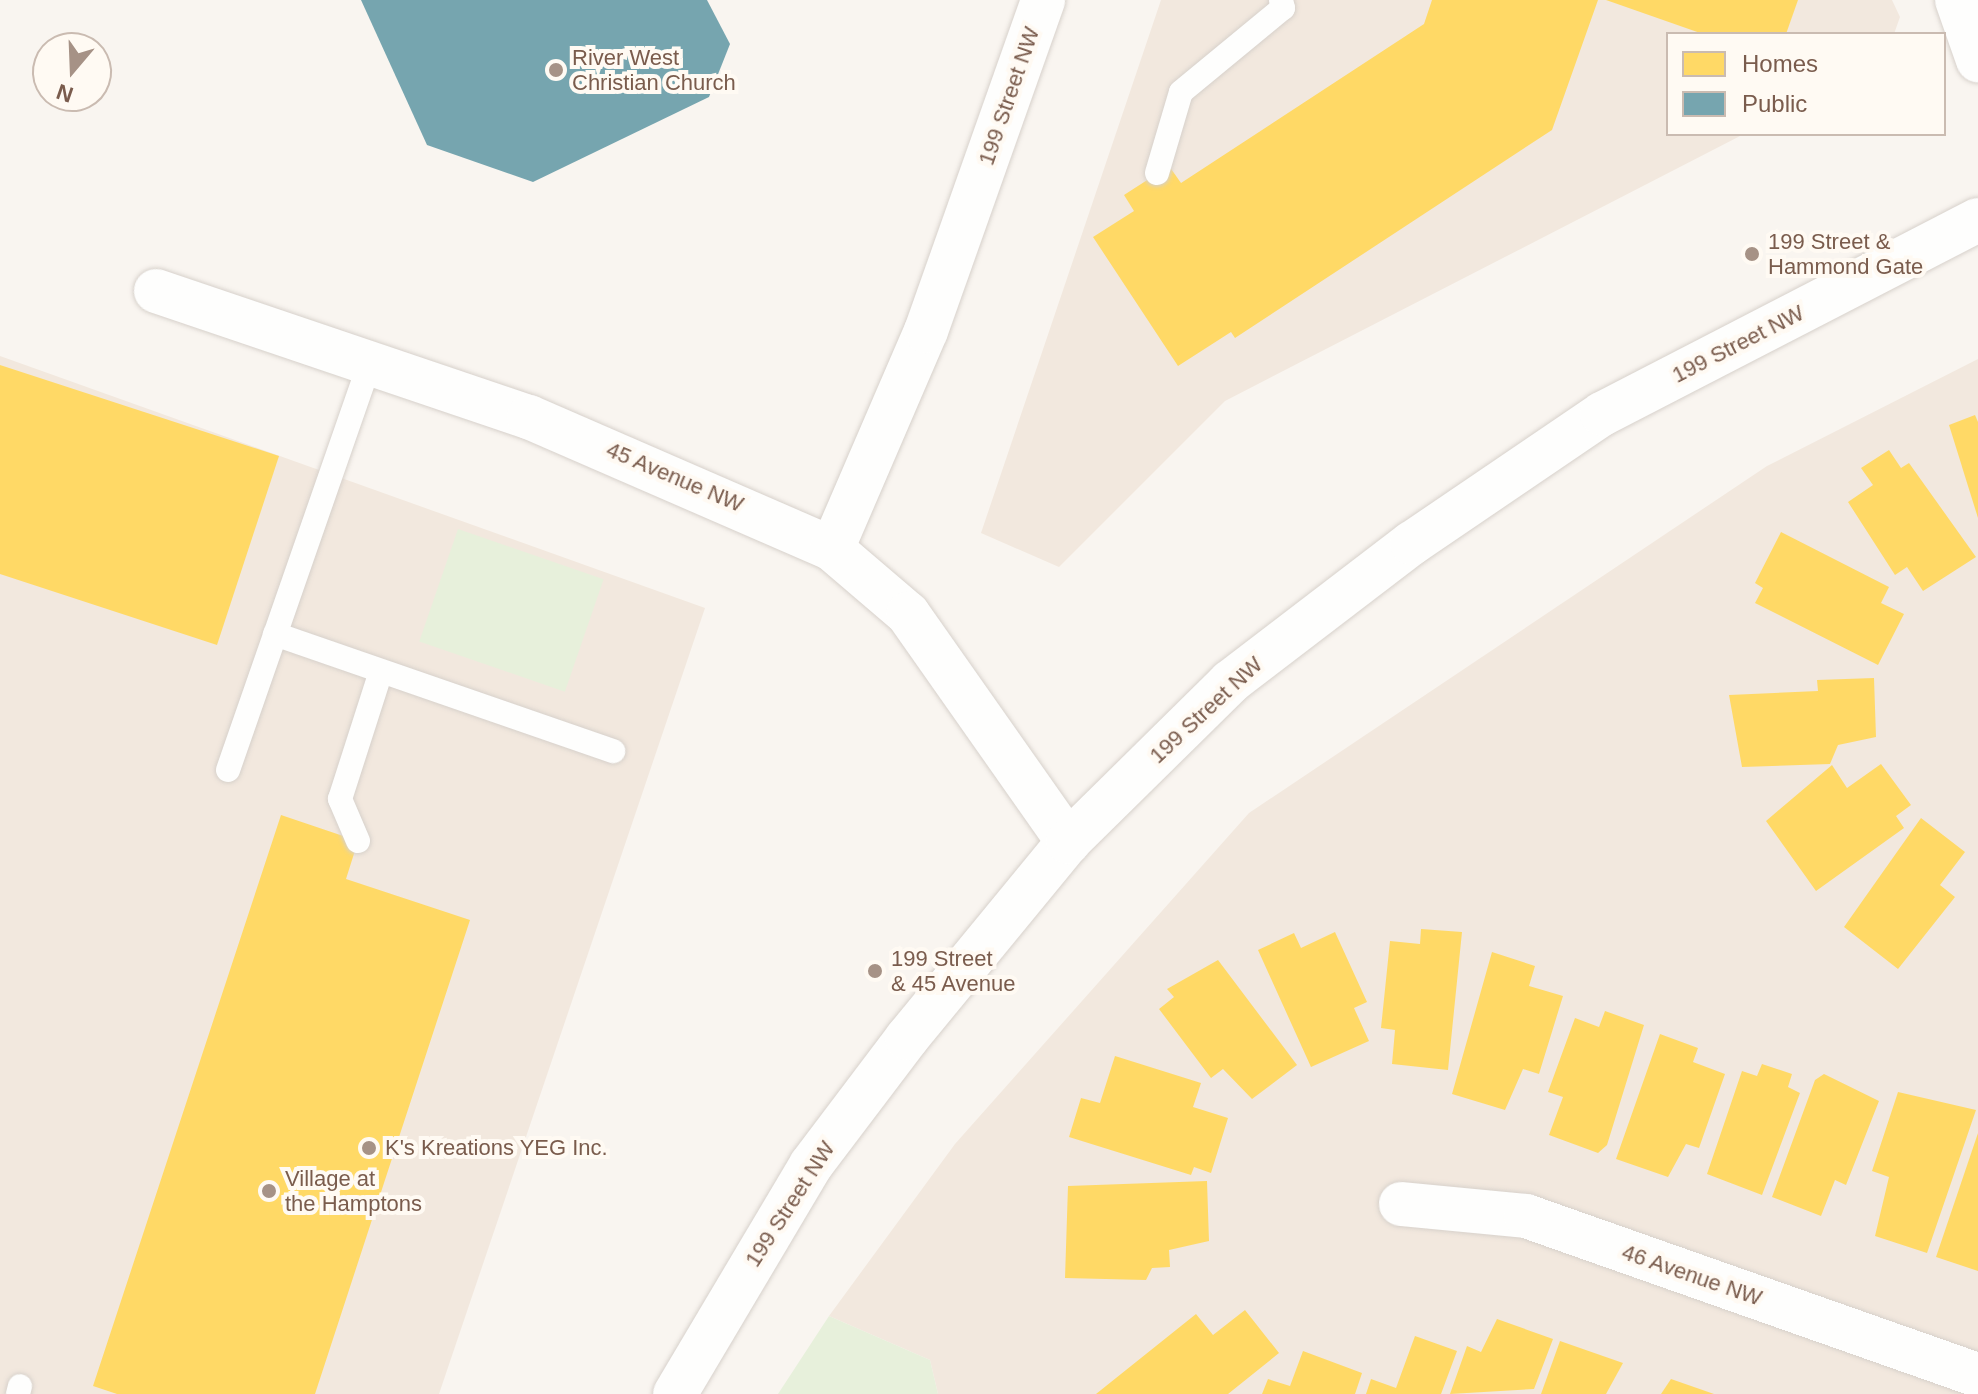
<!DOCTYPE html>
<style>
body{margin:0}
#map{position:relative;width:1978px;height:1394px;overflow:hidden;background:#f9f5f0;font-family:Arial,sans-serif}
div>[style]{position:absolute}
[style*='--x']{left:calc(var(--x)*1px);top:calc(var(--y)*1px);width:calc(var(--w)*1px);rotate:calc(var(--a)*1deg)}
.residential>*{inset:0;background:#f2e8de}
.green>*{inset:0;background:#e7f0db;transform-origin:0 0}
.homes>*{inset:0;background:#ffd966}
.public>*{inset:0;background:#76a5af}
.roads{filter:drop-shadow(0 0 2px #d7d1cb) drop-shadow(0 0 2px #d7d1cb)}
.lane>*{height:24px;margin:-12px;padding:0 12px;transform-origin:12px;border-radius:12px;background:#fefefd}
.street>*{height:44px;margin:-22px;padding:0 22px;transform-origin:22px;border-radius:22px;background:#fefefd}
.secondary>*{height:44px;margin:-22px;padding:0 22px;transform-origin:22px;border-radius:22px;background:#fefefd}
.dots>*{width:22px;height:22px;translate:-50% -50%;box-sizing:border-box;border:4px solid #fffaf3;border-radius:50%}
span{translate:-50% -50%;white-space:nowrap;text-align:center;line-height:1.15;-webkit-text-stroke:8px #fffaf3;paint-order:stroke}
.poi-label{font-size:22px;color:#7a5c4d}
.left{translate:0 -50%;text-align:left}
.street-label{font-size:22px;color:#7a5c4d}
.legend{position:absolute;left:1666px;top:32px;width:280px;height:104px;box-sizing:border-box;background:#fffaf3;border:2px solid #cabbb1;margin:0;padding:10px 14px;list-style:none;font-size:24px;color:#7a5c4d}
.legend li{display:flex;align-items:center;gap:16px;height:40px}
.legend b{width:40px;border:2px solid #cabbb1}
.north{position:absolute;left:32px;top:32px;width:80px;height:80px;box-sizing:border-box;background:#fffaf3;border:2px solid #cabbb1;border-radius:50%;rotate:199deg;font-size:22px;font-weight:700;line-height:32px;text-align:center;color:#7a5c4d}
.north::after{content:'';display:block;margin:auto;width:28px;height:36px;background:#a69286;clip-path:polygon(50% 0,100% 100%,50% 72%,0 100%)}
</style>
<div id="map">
<div class="residential">
<i style="clip-path:polygon(1161px 0,1892px 0,1900px 17px,1894px 34px,1668px 34px,1668px 134px,1744px 134px,1225px 401px,1059px 567px,981px 533px)"></i>
<i style="clip-path:polygon(0 356px,705px 608px,439px 1394px,0 1394px)"></i>
<i style="clip-path:polygon(1978px 359px,1978px 1394px,938px 1394px,930px 1360px,829px 1316px,955px 1144px,1249px 813px,1767px 466px)"></i>
</div>
<div class="green">
<i style="left:458px;top:529px;width:154px;height:119px;rotate:19deg"></i>
<i style="clip-path:polygon(829px 1316px,930px 1360px,938px 1394px,778px 1394px)"></i>
</div>
<div class="homes">
<i style="clip-path:polygon(1432px 0,1598px 0,1552px 130px,1235px 338px,1231px 332px,1178px 366px,1093px 237px,1134px 211px,1124px 195px,1169px 166px,1181px 183px,1424px 24px)"></i>
<i style="clip-path:polygon(1606px 0,1798px 0,1786px 34px,1703px 34px)"></i>
<i style="clip-path:polygon(0 365px,279px 456px,217px 645px,0 574px)"></i>
<i style="clip-path:polygon(1975px 415px,1978px 422px,1978px 518px,1949px 425px)"></i>
<i style="clip-path:polygon(1889px 450px,1901px 468px,1909px 463px,1976px 557px,1923px 591px,1907px 567px,1895px 575px,1848px 502px,1873px 485px,1861px 468px)"></i>
<i style="clip-path:polygon(1781px 532px,1889px 587px,1881px 603px,1904px 614px,1878px 665px,1755px 603px,1763px 588px,1755px 583px)"></i>
<i style="clip-path:polygon(1874px 678px,1876px 737px,1838px 745px,1830px 764px,1742px 767px,1729px 695px,1818px 691px,1817px 680px)"></i>
<i style="clip-path:polygon(1881px 764px,1911px 805px,1896px 816px,1904px 828px,1816px 891px,1766px 821px,1832px 765px,1847px 788px)"></i>
<i style="clip-path:polygon(281px 815px,358px 841px,346px 879px,470px 920px,315px 1394px,117px 1394px,93px 1386px)"></i>
<i style="clip-path:polygon(1921px 818px,1965px 852px,1940px 885px,1955px 897px,1898px 969px,1844px 927px)"></i>
<i style="clip-path:polygon(1421px 929px,1462px 932px,1448px 1070px,1392px 1064px,1395px 1030px,1381px 1028px,1390px 941px,1420px 944px)"></i>
<i style="clip-path:polygon(1335px 932px,1367px 1002px,1354px 1008px,1369px 1041px,1311px 1067px,1258px 950px,1294px 933px,1301px 948px)"></i>
<i style="clip-path:polygon(1492px 952px,1535px 966px,1529px 986px,1563px 996px,1539px 1074px,1523px 1069px,1505px 1110px,1452px 1094px)"></i>
<i style="clip-path:polygon(1218px 960px,1297px 1065px,1252px 1099px,1223px 1069px,1211px 1078px,1159px 1009px,1174px 997px,1167px 989px)"></i>
<i style="clip-path:polygon(1605px 1011px,1644px 1025px,1607px 1145px,1598px 1153px,1549px 1135px,1563px 1097px,1548px 1092px,1575px 1018px,1599px 1027px)"></i>
<i style="clip-path:polygon(1660px 1034px,1698px 1048px,1693px 1062px,1725px 1074px,1699px 1148px,1686px 1144px,1668px 1177px,1616px 1159px)"></i>
<i style="clip-path:polygon(1115px 1056px,1201px 1083px,1193px 1107px,1228px 1118px,1211px 1173px,1194px 1167px,1191px 1175px,1069px 1137px,1081px 1098px,1100px 1103px)"></i>
<i style="clip-path:polygon(1762px 1064px,1792px 1074px,1788px 1087px,1800px 1093px,1762px 1195px,1707px 1174px,1742px 1071px,1757px 1076px)"></i>
<i style="clip-path:polygon(1824px 1074px,1879px 1101px,1846px 1185px,1835px 1180px,1821px 1216px,1772px 1197px,1815px 1080px)"></i>
<i style="clip-path:polygon(1898px 1092px,1976px 1110px,1927px 1253px,1875px 1236px,1889px 1177px,1872px 1171px)"></i>
<i style="clip-path:polygon(1978px 1133px,1978px 1271px,1936px 1257px)"></i>
<i style="clip-path:polygon(1207px 1181px,1209px 1241px,1169px 1250px,1170px 1267px,1152px 1268px,1146px 1280px,1065px 1278px,1068px 1186px)"></i>
<i style="clip-path:polygon(1245px 1310px,1279px 1353px,1228px 1394px,1096px 1394px,1196px 1314px,1213px 1335px)"></i>
<i style="clip-path:polygon(1497px 1319px,1553px 1339px,1534px 1389px,1450px 1394px,1467px 1346px,1481px 1352px)"></i>
<i style="clip-path:polygon(1415px 1336px,1457px 1351px,1441px 1394px,1366px 1394px,1371px 1379px,1396px 1388px)"></i>
<i style="clip-path:polygon(1560px 1341px,1623px 1363px,1606px 1394px,1541px 1394px)"></i>
<i style="clip-path:polygon(1303px 1351px,1362px 1373px,1355px 1394px,1262px 1394px,1268px 1379px,1290px 1386px)"></i>
<i style="clip-path:polygon(1671px 1379px,1714px 1394px,1661px 1394px)"></i>
</div>
<div class="public">
<i style="clip-path:polygon(361px 0,707px 0,730px 44px,709px 97px,533px 182px,427px 145px)"></i>
</div>
<div class="roads">
<div class="lane">
<i style="--x:1157;--y:173;--w:84;--a:-73.5"></i>
<i style="--x:1181;--y:92;--w:132;--a:-39.5"></i>
<i style="--x:1283;--y:8;--w:8;--a:-104"></i>
<i style="--x:275;--y:634;--w:358;--a:19.1"></i>
<i style="--x:228;--y:770;--w:431;--a:-70.8"></i>
<i style="--x:358;--y:841;--w:46;--a:-113.2"></i>
<i style="--x:340;--y:799;--w:134;--a:-72.2"></i>
<i style="--x:18;--y:1394;--w:8;--a:-76"></i>
</div>
<div class="street">
<i style="--x:1957;--y:0;--w:64;--a:70.7"></i>
<i style="--x:156;--y:291;--w:394;--a:18.7"></i>
<i style="--x:529;--y:417;--w:331;--a:23.5"></i>
<i style="--x:832;--y:549;--w:100;--a:40.5"></i>
<i style="--x:908;--y:614;--w:279;--a:54.9"></i>
<i style="--x:832;--y:549;--w:237;--a:-66.7"></i>
<i style="--x:926;--y:331;--w:351;--a:-70.5"></i>
<i style="--x:1401;--y:1204;--w:126;--a:5.5"></i>
<i style="--x:1526;--y:1216;--w:479;--a:19.4"></i>
</div>
<div class="secondary">
<i style="--x:675;--y:1394;--w:266;--a:-59.3"></i>
<i style="--x:811;--y:1165;--w:159;--a:-52.9"></i>
<i style="--x:907;--y:1038;--w:254;--a:-50.6"></i>
<i style="--x:1068;--y:842;--w:228;--a:-44.6"></i>
<i style="--x:1230;--y:682;--w:229;--a:-37.4"></i>
<i style="--x:1412;--y:543;--w:230;--a:-34.2"></i>
<i style="--x:1602;--y:414;--w:423;--a:-27.3"></i>
</div>
</div>
<div class="dots">
<i style="left:556px;top:70px;background:#a69286"></i>
<i style="left:1752px;top:254px;background:#a69286"></i>
<i style="left:875px;top:971px;background:#a69286"></i>
<i style="left:369px;top:1148px;background:#a69286"></i>
<i style="left:269px;top:1191px;background:#a69286"></i>
</div>
<div class="poi-label">
<span class="left" style="left:572px;top:70px">River West<br>Christian Church</span>
<span class="left" style="left:1768px;top:254px">199 Street &amp;<br>Hammond Gate</span>
<span class="left" style="left:891px;top:971px">199 Street<br>&amp; 45 Avenue</span>
<span class="left" style="left:385px;top:1148px">K's Kreations YEG Inc.</span>
<span class="left" style="left:285px;top:1191px">Village at<br>the Hamptons</span>
</div>
<div class="street-label">
<span style="left:1009px;top:96px;rotate:-71deg">199 Street NW</span>
<span style="left:1738px;top:344px;rotate:-27deg">199 Street NW</span>
<span style="left:675px;top:477px;rotate:23deg">45 Avenue NW</span>
<span style="left:1206px;top:710px;rotate:-43deg">199 Street NW</span>
<span style="left:790px;top:1204px;rotate:-57deg">199 Street NW</span>
<span style="left:1692px;top:1275px;rotate:19deg">46 Avenue NW</span>
</div>
<ul class="legend">
<li><b style="height:22px;background:#ffd966"></b>Homes</li>
<li><b style="height:22px;background:#76a5af"></b>Public</li>
</ul>
<div class="north">N</div>
</div>
